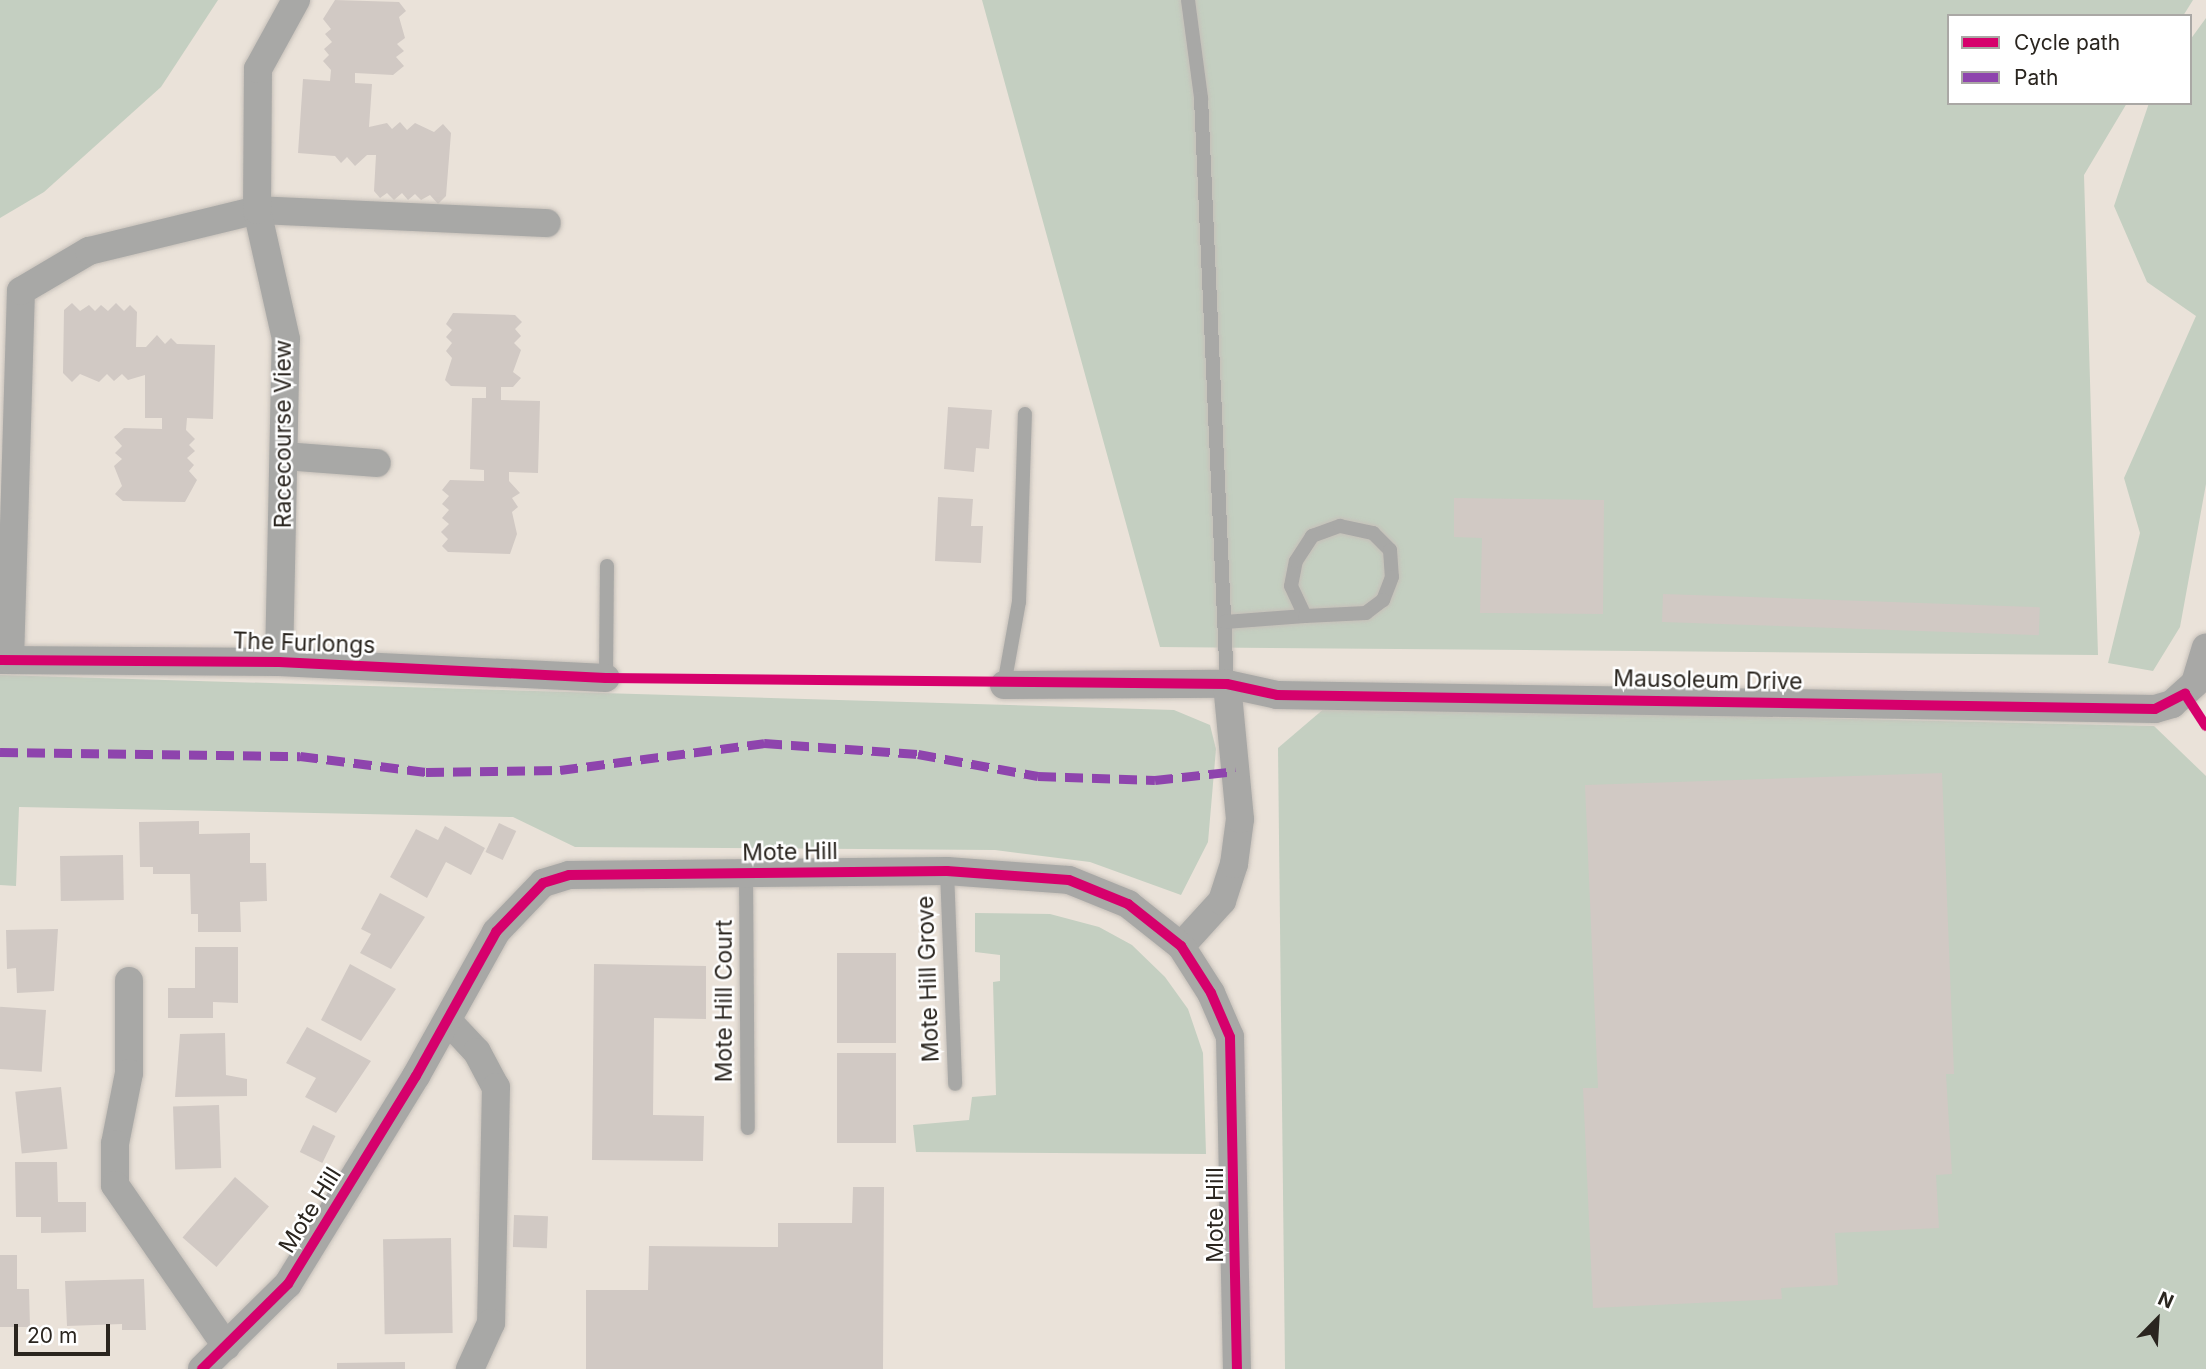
<!DOCTYPE html>
<style>
body{margin:0}
#map{position:relative;width:2206px;height:1369px;overflow:hidden;background:#eae2d9;font-family:Inter,sans-serif}
div>[style]{position:absolute}
[style*='--x']{left:calc(var(--x)*1px);top:calc(var(--y)*1px);width:calc(var(--w)*1px);rotate:calc(var(--a)*1deg)}
.green>*{inset:0;background:#c4cfc1}
.building>*{inset:0;background:#d1c9c4;transform-origin:0 0}
.roads{filter:drop-shadow(0 0 2px #c6c0b9) drop-shadow(0 0 2px #c6c0b9)}
.lane>*{height:14px;margin:-7px;padding:0 7px;transform-origin:7px;border-radius:7px;background:#a8a8a6}
.street>*{height:28px;margin:-14px;padding:0 14px;transform-origin:14px;border-radius:14px;background:#a8a8a6}
.quiet>*{height:9px;margin-top:-4.5px;transform-origin:0;background:repeating-linear-gradient(90deg,#8e44ad 0 18px,transparent 0 27px)}
.cycleway>*{height:10px;margin:-5px;padding:0 5px;transform-origin:5px;border-radius:5px;background:#d6006c}
span{translate:-50% -50%;white-space:nowrap;text-align:center;line-height:1.15;-webkit-text-stroke:5px #fff;paint-order:stroke}
.street-label{font-size:23px;color:#2a251f}
.legend{position:absolute;left:1947px;top:14px;width:245px;height:91px;box-sizing:border-box;background:#fff;border:2px solid #aaa8a5;margin:0;padding:9px 12px;list-style:none;font-size:21px;color:#2a251f}
.legend li{display:flex;align-items:center;gap:14px;height:35px}
.legend b{width:35px;border:2px solid #aaa8a5}
.north{position:absolute;left:2122px;top:1285px;width:70px;height:70px;-webkit-text-stroke:5px #fff;paint-order:stroke;rotate:24deg;font-size:19px;font-weight:700;line-height:28px;text-align:center;color:#2a251f}
.north::after{content:'';display:block;margin:auto;width:24px;height:32px;background:#2a251f;clip-path:polygon(50% 0,100% 100%,50% 72%,0 100%)}
.scale{position:absolute;left:14px;top:1324px;width:96px;height:32px;box-sizing:border-box;border:4px solid #2a251f;border-top:0;padding-left:9px;font-size:21px;line-height:24px;white-space:nowrap;color:#2a251f;-webkit-text-stroke:5px #fff;paint-order:stroke}
</style>
<div id="map">
<div class="green">
<i style="clip-path:polygon(0 0,218px 0,161px 87px,44px 192px,0 218px)"></i>
<i style="clip-path:polygon(982px 0,2193px 0,2183px 16px,1949px 16px,1949px 103px,2127px 103px,2084px 175px,2098px 655px,1160px 647px)"></i>
<i style="clip-path:polygon(2206px 18px,2206px 484px,2180px 627px,2153px 671px,2108px 663px,2140px 533px,2124px 478px,2196px 316px,2147px 282px,2114px 206px,2149px 103px,2190px 103px,2190px 40px)"></i>
<i style="clip-path:polygon(0 675px,1174px 710px,1210px 725px,1216px 749px,1208px 842px,1181px 895px,1090px 862px,995px 850px,575px 847px,513px 817px,19px 807px,16px 886px,0 885px)"></i>
<i style="clip-path:polygon(1326px 707px,2154px 726px,2206px 776px,2206px 1369px,1285px 1369px,1278px 748px)"></i>
<i style="clip-path:polygon(975px 913px,1050px 914px,1099px 927px,1132px 945px,1165px 977px,1188px 1009px,1203px 1053px,1206px 1154px,916px 1152px,913px 1125px,969px 1120px,972px 1097px,996px 1095px,993px 982px,1000px 981px,1000px 955px,975px 952px)"></i>
</div>
<div class="building">
<i style="clip-path:polygon(335px 0,399px 2px,406px 11px,399px 17px,405px 38px,397px 44px,404px 51px,396px 57px,404px 66px,393px 75px,355px 73px,355px 83px,372px 84px,369px 127px,387px 123px,392px 129px,400px 122px,407px 130px,415px 123px,434px 132px,443px 124px,451px 133px,446px 196px,438px 204px,430px 195px,421px 200px,415px 194px,408px 200px,402px 193px,394px 200px,387px 193px,380px 198px,374px 191px,376px 155px,367px 155px,355px 166px,347px 157px,341px 163px,335px 156px,298px 153px,303px 79px,330px 81px,331px 70px,323px 61px,329px 55px,324px 49px,332px 42px,325px 34px,331px 29px,323px 19px)"></i>
<i style="clip-path:polygon(72px 303px,80px 311px,89px 305px,95px 311px,101px 305px,108px 311px,116px 303px,124px 311px,130px 305px,137px 312px,136px 347px,146px 347px,157px 335px,165px 344px,171px 338px,177px 344px,215px 345px,213px 419px,187px 418px,186px 430px,195px 439px,189px 445px,195px 451px,187px 458px,194px 465px,189px 471px,197px 480px,185px 502px,123px 501px,115px 494px,122px 486px,114px 466px,122px 459px,115px 453px,122px 446px,114px 437px,124px 428px,162px 429px,162px 418px,145px 418px,145px 375px,128px 380px,122px 374px,114px 381px,107px 374px,99px 382px,80px 374px,72px 382px,63px 373px,64px 310px)"></i>
<i style="clip-path:polygon(453px 313px,515px 315px,522px 322px,515px 329px,521px 336px,514px 343px,521px 350px,513px 372px,521px 378px,513px 387px,501px 387px,501px 400px,540px 401px,538px 473px,509px 472px,509px 481px,520px 493px,512px 498px,518px 507px,512px 512px,517px 534px,510px 554px,448px 552px,442px 546px,448px 539px,441px 532px,449px 524px,442px 518px,449px 510px,442px 504px,449px 496px,442px 490px,450px 480px,484px 481px,484px 470px,470px 469px,472px 398px,486px 398px,486px 387px,451px 386px,445px 380px,452px 358px,446px 351px,452px 343px,446px 337px,452px 330px,446px 324px)"></i>
<i style="clip-path:polygon(948px 407px,992px 410px,989px 449px,976px 448px,974px 472px,944px 469px)"></i>
<i style="clip-path:polygon(938px 497px,973px 499px,971px 526px,983px 526px,981px 563px,935px 561px)"></i>
<i style="clip-path:polygon(1454px 498px,1604px 500px,1603px 614px,1480px 613px,1482px 538px,1454px 537px)"></i>
<i style="left:1663px;top:594px;width:377px;height:28px;rotate:2deg"></i>
<i style="clip-path:polygon(1942px 773px,1954px 1074px,1946px 1074px,1952px 1174px,1936px 1175px,1939px 1228px,1835px 1233px,1838px 1285px,1781px 1288px,1782px 1299px,1593px 1308px,1583px 1088px,1598px 1088px,1585px 785px)"></i>
<i style="clip-path:polygon(199px 821px,199px 834px,250px 833px,250px 863px,266px 863px,267px 901px,240px 902px,241px 932px,198px 932px,198px 914px,191px 914px,190px 874px,153px 874px,153px 867px,140px 867px,139px 822px)"></i>
<i style="left:499px;top:823px;width:19px;height:32px;rotate:25deg"></i>
<i style="clip-path:polygon(445px 826px,485px 848px,471px 875px,446px 862px,427px 898px,390px 877px,416px 829px,438px 840px)"></i>
<i style="left:123px;top:855px;width:45px;height:63px;rotate:89deg"></i>
<i style="clip-path:polygon(380px 893px,425px 917px,391px 969px,360px 953px,371px 934px,361px 929px)"></i>
<i style="clip-path:polygon(58px 929px,54px 991px,17px 993px,16px 968px,7px 969px,6px 930px)"></i>
<i style="clip-path:polygon(195px 947px,238px 947px,238px 1003px,213px 1002px,213px 1018px,168px 1018px,168px 988px,195px 988px)"></i>
<i style="left:837px;top:953px;width:59px;height:90px"></i>
<i style="clip-path:polygon(350px 964px,396px 989px,361px 1041px,321px 1020px)"></i>
<i style="clip-path:polygon(594px 964px,706px 966px,706px 1019px,654px 1018px,653px 1115px,704px 1116px,703px 1161px,592px 1160px)"></i>
<i style="left:46px;top:1010px;width:62px;height:46px;rotate:94deg"></i>
<i style="clip-path:polygon(307px 1027px,371px 1061px,336px 1113px,305px 1097px,316px 1078px,286px 1063px)"></i>
<i style="clip-path:polygon(225px 1033px,226px 1075px,247px 1079px,247px 1096px,175px 1097px,180px 1034px)"></i>
<i style="left:837px;top:1053px;width:59px;height:90px"></i>
<i style="left:61px;top:1087px;width:62px;height:46px;rotate:84deg"></i>
<i style="left:219px;top:1105px;width:63px;height:46px;rotate:88deg"></i>
<i style="left:313px;top:1125px;width:25px;height:30px;rotate:26deg"></i>
<i style="clip-path:polygon(15px 1162px,57px 1162px,58px 1202px,86px 1202px,86px 1232px,41px 1233px,41px 1217px,16px 1217px)"></i>
<i style="left:235px;top:1177px;width:45px;height:80px;rotate:41deg"></i>
<i style="clip-path:polygon(853px 1187px,884px 1187px,883px 1369px,586px 1369px,586px 1290px,648px 1290px,649px 1246px,778px 1247px,778px 1223px,852px 1223px)"></i>
<i style="left:514px;top:1215px;width:34px;height:32px;rotate:2deg"></i>
<i style="left:451px;top:1238px;width:95px;height:68px;rotate:89deg"></i>
<i style="clip-path:polygon(0 1255px,17px 1255px,17px 1289px,29px 1289px,30px 1327px,0 1327px)"></i>
<i style="clip-path:polygon(144px 1279px,146px 1330px,122px 1330px,122px 1324px,67px 1326px,65px 1281px)"></i>
<i style="clip-path:polygon(405px 1362px,405px 1369px,337px 1369px,337px 1363px)"></i>
</div>
<div class="roads">
<div class="lane">
<i style="--x:1188;--y:0;--w:99;--a:82.4"></i>
<i style="--x:1201;--y:98;--w:587;--a:87.46"></i>
<i style="--x:1225;--y:622;--w:80;--a:-4.3"></i>
<i style="--x:1305;--y:616;--w:33;--a:-115"></i>
<i style="--x:1291;--y:586;--w:25;--a:-79"></i>
<i style="--x:1296;--y:561;--w:30;--a:-57"></i>
<i style="--x:1312;--y:536;--w:30;--a:-20"></i>
<i style="--x:1340;--y:526;--w:34;--a:12"></i>
<i style="--x:1373;--y:533;--w:24;--a:45"></i>
<i style="--x:1390;--y:550;--w:27;--a:86"></i>
<i style="--x:1392;--y:577;--w:25;--a:111"></i>
<i style="--x:1383;--y:600;--w:21;--a:143"></i>
<i style="--x:1366;--y:613;--w:61;--a:177.2"></i>
<i style="--x:606;--y:678;--w:112;--a:-89.5"></i>
<i style="--x:1004;--y:685;--w:84;--a:-79.8"></i>
<i style="--x:1019;--y:602;--w:188;--a:-88.2"></i>
<i style="--x:947;--y:871;--w:213;--a:87.8"></i>
<i style="--x:746;--y:873;--w:255;--a:89.6"></i>
</div>
<div class="street">
<i style="--x:285;--y:456;--w:92;--a:4.4"></i>
<i style="--x:0;--y:660;--w:279;--a:0.4"></i>
<i style="--x:279;--y:662;--w:327;--a:2.8"></i>
<i style="--x:10;--y:660;--w:369;--a:-88.3"></i>
<i style="--x:21;--y:291;--w:79;--a:-30.5"></i>
<i style="--x:89;--y:251;--w:173;--a:-13.7"></i>
<i style="--x:257;--y:210;--w:290;--a:2.6"></i>
<i style="--x:279;--y:662;--w:323;--a:-88.8"></i>
<i style="--x:286;--y:339;--w:132;--a:-102.7"></i>
<i style="--x:257;--y:210;--w:141;--a:-89.6"></i>
<i style="--x:258;--y:69;--w:79;--a:-61.2"></i>
<i style="--x:1004;--y:685;--w:223;--a:-0.3"></i>
<i style="--x:1227;--y:684;--w:51;--a:12.4"></i>
<i style="--x:1277;--y:695;--w:878;--a:0.91"></i>
<i style="--x:2155;--y:709;--w:18;--a:-16"></i>
<i style="--x:2172;--y:704;--w:31;--a:-42"></i>
<i style="--x:2195;--y:683;--w:37;--a:-73"></i>
<i style="--x:1181;--y:946;--w:61;--a:-47.7"></i>
<i style="--x:1222;--y:901;--w:39;--a:-72"></i>
<i style="--x:1234;--y:864;--w:45;--a:-82.4"></i>
<i style="--x:1240;--y:819;--w:136;--a:-95.5"></i>
<i style="--x:129;--y:981;--w:92;--a:90"></i>
<i style="--x:129;--y:1073;--w:72;--a:101.2"></i>
<i style="--x:115;--y:1144;--w:41;--a:90"></i>
<i style="--x:115;--y:1185;--w:196;--a:55.4"></i>
<i style="--x:448;--y:1021;--w:42;--a:46.9"></i>
<i style="--x:477;--y:1052;--w:40;--a:62"></i>
<i style="--x:496;--y:1087;--w:236;--a:91.2"></i>
<i style="--x:491;--y:1323;--w:51;--a:114.5"></i>
<i style="--x:202;--y:1369;--w:121;--a:-44.7"></i>
<i style="--x:288;--y:1284;--w:244;--a:-58.4"></i>
<i style="--x:416;--y:1076;--w:165;--a:-60.9"></i>
<i style="--x:496;--y:932;--w:68;--a:-46.2"></i>
<i style="--x:543;--y:883;--w:27;--a:-17"></i>
<i style="--x:569;--y:875;--w:378;--a:-0.6"></i>
<i style="--x:947;--y:871;--w:122;--a:4.2"></i>
<i style="--x:1069;--y:880;--w:64;--a:22.1"></i>
<i style="--x:1128;--y:904;--w:68;--a:38.4"></i>
<i style="--x:1181;--y:946;--w:56;--a:57.4"></i>
<i style="--x:1211;--y:993;--w:48;--a:66.6"></i>
<i style="--x:1230;--y:1037;--w:332;--a:88.8"></i>
</div>
</div>
<div class="quiet">
<i style="--x:0;--y:752;--w:300;--a:0.8"></i>
<i style="--x:300;--y:756;--w:127;--a:7.2"></i>
<i style="--x:426;--y:772;--w:134;--a:-0.9"></i>
<i style="--x:560;--y:770;--w:206;--a:-7.5"></i>
<i style="--x:764;--y:743;--w:154;--a:4.1"></i>
<i style="--x:918;--y:754;--w:122;--a:10.4"></i>
<i style="--x:1038;--y:776;--w:117;--a:2"></i>
<i style="--x:1155;--y:780;--w:81;--a:-6.3"></i>
</div>
<div class="cycleway">
<i style="--x:0;--y:660;--w:279;--a:0.4"></i>
<i style="--x:279;--y:662;--w:327;--a:2.8"></i>
<i style="--x:606;--y:678;--w:621;--a:0.55"></i>
<i style="--x:1227;--y:684;--w:51;--a:12.4"></i>
<i style="--x:1277;--y:695;--w:878;--a:0.91"></i>
<i style="--x:2155;--y:709;--w:34;--a:-27"></i>
<i style="--x:2185;--y:694;--w:38;--a:57"></i>
<i style="--x:202;--y:1369;--w:121;--a:-44.7"></i>
<i style="--x:288;--y:1284;--w:244;--a:-58.4"></i>
<i style="--x:416;--y:1076;--w:165;--a:-60.9"></i>
<i style="--x:496;--y:932;--w:68;--a:-46.2"></i>
<i style="--x:543;--y:883;--w:27;--a:-17"></i>
<i style="--x:569;--y:875;--w:378;--a:-0.6"></i>
<i style="--x:947;--y:871;--w:122;--a:4.2"></i>
<i style="--x:1069;--y:880;--w:64;--a:22.1"></i>
<i style="--x:1128;--y:904;--w:68;--a:38.4"></i>
<i style="--x:1181;--y:946;--w:56;--a:57.4"></i>
<i style="--x:1211;--y:993;--w:48;--a:66.6"></i>
<i style="--x:1230;--y:1037;--w:332;--a:88.8"></i>
</div>
<div class="street-label">
<span style="left:283px;top:434px;rotate:-90deg">Racecourse View</span>
<span style="left:304px;top:643px;rotate:2deg">The Furlongs</span>
<span style="left:1708px;top:680px;rotate:1deg">Mausoleum Drive</span>
<span style="left:790px;top:852px;rotate:-1deg">Mote Hill</span>
<span style="left:928px;top:979px;rotate:-92deg">Mote Hill Grove</span>
<span style="left:724px;top:1001px;rotate:-90deg">Mote Hill Court</span>
<span style="left:310px;top:1210px;rotate:-58deg">Mote Hill</span>
<span style="left:1215px;top:1215px;rotate:-90deg">Mote Hill</span>
</div>
<ul class="legend">
<li><b style="height:9px;background:#d6006c"></b>Cycle path</li>
<li><b style="height:9px;background:#8e44ad"></b>Path</li>
</ul>
<div class="north">N</div>
<div class="scale">20 m</div>
</div>
